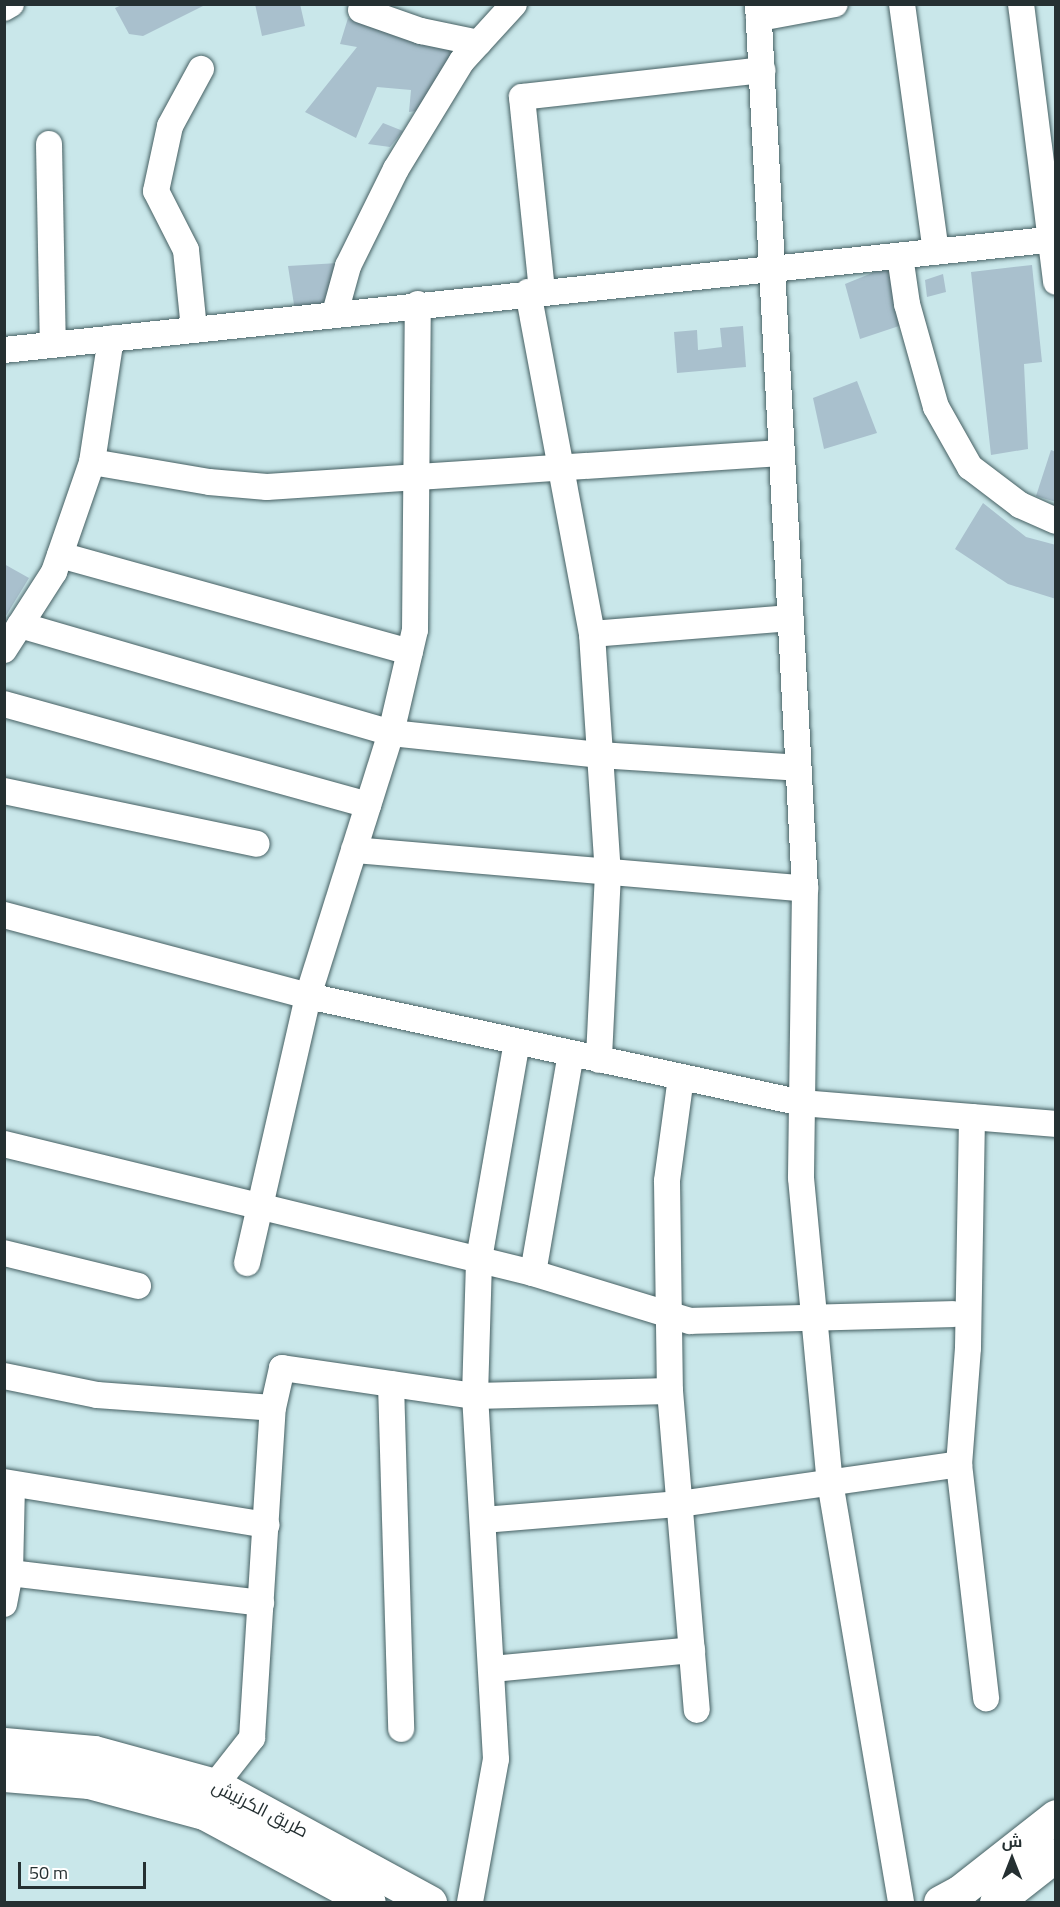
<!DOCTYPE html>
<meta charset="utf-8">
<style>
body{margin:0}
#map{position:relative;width:1060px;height:1907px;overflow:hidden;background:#c9e7ea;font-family:"Titillium Web",Cairo,sans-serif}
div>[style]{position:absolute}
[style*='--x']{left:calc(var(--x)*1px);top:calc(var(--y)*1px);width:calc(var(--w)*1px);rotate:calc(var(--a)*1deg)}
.building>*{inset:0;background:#a9c0cd}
.roads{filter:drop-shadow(0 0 2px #466063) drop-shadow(0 0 2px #466063)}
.minor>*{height:26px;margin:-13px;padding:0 13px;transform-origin:13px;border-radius:13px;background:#fff}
.major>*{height:33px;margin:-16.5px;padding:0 16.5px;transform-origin:16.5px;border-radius:16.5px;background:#fff}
span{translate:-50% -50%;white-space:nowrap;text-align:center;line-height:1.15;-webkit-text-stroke:5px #fff;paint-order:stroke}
.street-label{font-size:18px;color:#253032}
.frame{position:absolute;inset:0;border:6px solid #253032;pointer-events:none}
.north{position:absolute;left:982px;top:1829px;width:60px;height:60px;-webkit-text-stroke:4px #fff;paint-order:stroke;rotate:0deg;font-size:16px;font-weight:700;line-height:24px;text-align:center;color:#253032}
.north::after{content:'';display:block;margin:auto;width:21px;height:27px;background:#253032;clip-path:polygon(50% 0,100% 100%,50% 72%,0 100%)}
.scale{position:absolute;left:18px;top:1862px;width:128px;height:27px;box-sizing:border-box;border:3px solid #253032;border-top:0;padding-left:8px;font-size:18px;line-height:21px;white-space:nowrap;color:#253032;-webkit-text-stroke:4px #fff;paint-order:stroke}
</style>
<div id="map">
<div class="building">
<i style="clip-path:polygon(124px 4px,207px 4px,143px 36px,129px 34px,115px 8px)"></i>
<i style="clip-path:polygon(255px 4px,300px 4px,305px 26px,262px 36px)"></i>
<i style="clip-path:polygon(348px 18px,392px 34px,462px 47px,423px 110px,409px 112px,411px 90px,377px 87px,356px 138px,305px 112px,357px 47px,340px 44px)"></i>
<i style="clip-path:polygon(383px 123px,403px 131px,390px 147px,368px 144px)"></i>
<i style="clip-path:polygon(338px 263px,336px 309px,295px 311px,288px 266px)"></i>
<i style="clip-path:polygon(1032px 265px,1042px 362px,1024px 364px,1028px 449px,991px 455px,971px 272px)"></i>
<i style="clip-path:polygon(889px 266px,902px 325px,860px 339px,845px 284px)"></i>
<i style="clip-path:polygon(943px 274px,946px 292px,927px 297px,925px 280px)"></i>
<i style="clip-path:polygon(743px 326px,746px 367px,677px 373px,674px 332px,697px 330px,698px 350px,722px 347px,720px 328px)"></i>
<i style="clip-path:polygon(857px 381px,877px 433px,824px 449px,813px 398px)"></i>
<i style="clip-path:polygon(1051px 450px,1056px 452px,1056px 502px,1036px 496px)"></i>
<i style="clip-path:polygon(983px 503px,1026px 537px,1056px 545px,1056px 599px,1008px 584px,955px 549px)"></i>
<i style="clip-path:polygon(4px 564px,29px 578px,4px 619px)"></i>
</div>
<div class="roads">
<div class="minor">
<i style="--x:758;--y:4;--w:886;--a:86.96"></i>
<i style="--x:805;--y:889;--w:289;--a:90.8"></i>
<i style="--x:801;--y:1178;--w:305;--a:84.6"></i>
<i style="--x:830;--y:1482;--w:426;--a:80.4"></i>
<i style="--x:902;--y:4;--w:250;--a:82.2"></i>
<i style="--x:1021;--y:4;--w:280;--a:82.8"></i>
<i style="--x:4;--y:8;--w:8;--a:-30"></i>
<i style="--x:361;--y:10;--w:64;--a:19.3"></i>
<i style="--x:421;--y:31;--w:59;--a:11.7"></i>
<i style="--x:759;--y:18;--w:77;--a:-10.4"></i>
<i style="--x:49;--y:144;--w:200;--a:88.9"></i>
<i style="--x:900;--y:256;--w:49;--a:81.7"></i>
<i style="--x:907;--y:304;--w:107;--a:74.3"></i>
<i style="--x:936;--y:407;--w:69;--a:60.5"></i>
<i style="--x:970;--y:467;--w:63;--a:37.2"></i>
<i style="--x:1020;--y:505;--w:39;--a:24"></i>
<i style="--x:542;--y:291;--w:195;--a:-95.9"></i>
<i style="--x:522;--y:97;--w:242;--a:-6.4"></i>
<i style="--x:528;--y:292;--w:348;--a:79.4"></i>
<i style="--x:592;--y:634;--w:240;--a:86.2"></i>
<i style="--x:608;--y:873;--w:187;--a:92.8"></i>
<i style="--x:335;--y:313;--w:49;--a:-74.5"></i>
<i style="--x:348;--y:266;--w:108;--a:-63.7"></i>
<i style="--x:396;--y:169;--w:127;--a:-58.6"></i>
<i style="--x:462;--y:61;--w:77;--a:-47.6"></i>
<i style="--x:194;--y:329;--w:79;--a:-95.8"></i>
<i style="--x:186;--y:250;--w:66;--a:-117"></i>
<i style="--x:156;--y:191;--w:66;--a:-77.8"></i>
<i style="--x:170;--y:126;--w:65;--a:-61.5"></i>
<i style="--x:4;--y:350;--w:1058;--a:-6.02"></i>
<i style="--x:92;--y:462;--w:119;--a:9.7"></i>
<i style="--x:209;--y:482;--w:58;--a:4.9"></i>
<i style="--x:267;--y:487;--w:515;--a:-3.78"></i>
<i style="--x:60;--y:555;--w:363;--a:15.5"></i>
<i style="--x:20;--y:625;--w:386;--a:16.2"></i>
<i style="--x:391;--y:733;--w:209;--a:6"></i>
<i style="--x:599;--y:755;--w:199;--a:3.7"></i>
<i style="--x:592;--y:634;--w:199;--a:-4.6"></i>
<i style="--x:4;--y:650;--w:93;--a:-57.3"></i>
<i style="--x:54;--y:572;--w:116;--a:-70.9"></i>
<i style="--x:92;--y:462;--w:125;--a:-81.3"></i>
<i style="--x:4;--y:704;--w:378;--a:15.5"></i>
<i style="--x:4;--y:791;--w:258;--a:11.8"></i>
<i style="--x:354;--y:850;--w:453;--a:4.9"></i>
<i style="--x:4;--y:915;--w:315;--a:14.9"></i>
<i style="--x:308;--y:996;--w:505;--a:12.22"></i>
<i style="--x:802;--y:1103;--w:255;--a:4.7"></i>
<i style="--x:681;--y:1077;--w:105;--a:97.7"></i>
<i style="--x:667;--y:1181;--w:210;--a:89.2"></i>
<i style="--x:670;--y:1391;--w:320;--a:85.2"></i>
<i style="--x:972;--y:1117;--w:231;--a:91"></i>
<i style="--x:968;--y:1348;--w:116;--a:94.4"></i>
<i style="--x:959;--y:1464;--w:236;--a:83.4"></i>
<i style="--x:4;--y:1144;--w:545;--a:13.7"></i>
<i style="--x:533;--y:1273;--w:164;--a:17"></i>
<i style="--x:690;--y:1321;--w:263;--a:-1.5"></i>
<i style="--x:4;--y:1253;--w:138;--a:13.8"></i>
<i style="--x:247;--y:1263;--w:274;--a:-77.1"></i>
<i style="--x:308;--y:996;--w:276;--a:-72.5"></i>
<i style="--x:391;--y:733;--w:106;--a:-76.9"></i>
<i style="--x:415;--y:630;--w:326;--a:-89.5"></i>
<i style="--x:533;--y:1273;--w:222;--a:-80.2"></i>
<i style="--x:4;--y:1376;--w:95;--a:11.5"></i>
<i style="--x:97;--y:1395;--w:176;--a:4.2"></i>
<i style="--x:391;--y:1384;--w:345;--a:88.3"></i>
<i style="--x:4;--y:1482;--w:266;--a:9.3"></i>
<i style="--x:484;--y:1520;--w:196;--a:-4.7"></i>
<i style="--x:679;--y:1504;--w:283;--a:-8.1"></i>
<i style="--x:10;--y:1573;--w:253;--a:6.8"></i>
<i style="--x:4;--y:1604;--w:32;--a:-79"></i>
<i style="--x:10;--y:1573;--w:89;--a:-88.7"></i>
<i style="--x:492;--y:1669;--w:201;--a:-5.4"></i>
<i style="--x:215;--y:1785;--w:60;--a:-51.8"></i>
<i style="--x:252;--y:1738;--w:331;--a:-86.4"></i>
<i style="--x:273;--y:1408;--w:41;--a:-77.3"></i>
<i style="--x:282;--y:1368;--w:195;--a:8.3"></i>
<i style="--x:475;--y:1396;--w:195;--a:-1.5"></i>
<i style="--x:470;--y:1902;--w:145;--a:-79.7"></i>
<i style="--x:496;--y:1759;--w:364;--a:-93.3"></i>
<i style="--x:475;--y:1396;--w:137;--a:-88.3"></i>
<i style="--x:479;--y:1259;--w:220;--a:-80.1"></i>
</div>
<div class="major">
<i style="--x:4;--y:1744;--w:90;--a:5.1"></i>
<i style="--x:94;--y:1752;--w:125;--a:15.3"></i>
<i style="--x:215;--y:1785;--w:245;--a:28.6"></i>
<i style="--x:4;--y:1775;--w:85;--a:4.7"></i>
<i style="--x:89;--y:1782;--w:119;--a:15.1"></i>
<i style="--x:204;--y:1813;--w:187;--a:28.3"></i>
<i style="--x:940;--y:1902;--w:21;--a:-28"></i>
<i style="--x:959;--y:1892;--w:123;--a:-38.1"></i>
<i style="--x:996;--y:1902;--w:76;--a:-38.1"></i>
</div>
</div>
<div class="street-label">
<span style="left:260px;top:1809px;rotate:27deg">طريق الكرنيش</span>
</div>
<div class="frame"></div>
<div class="north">ش</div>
<div class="scale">50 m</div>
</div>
